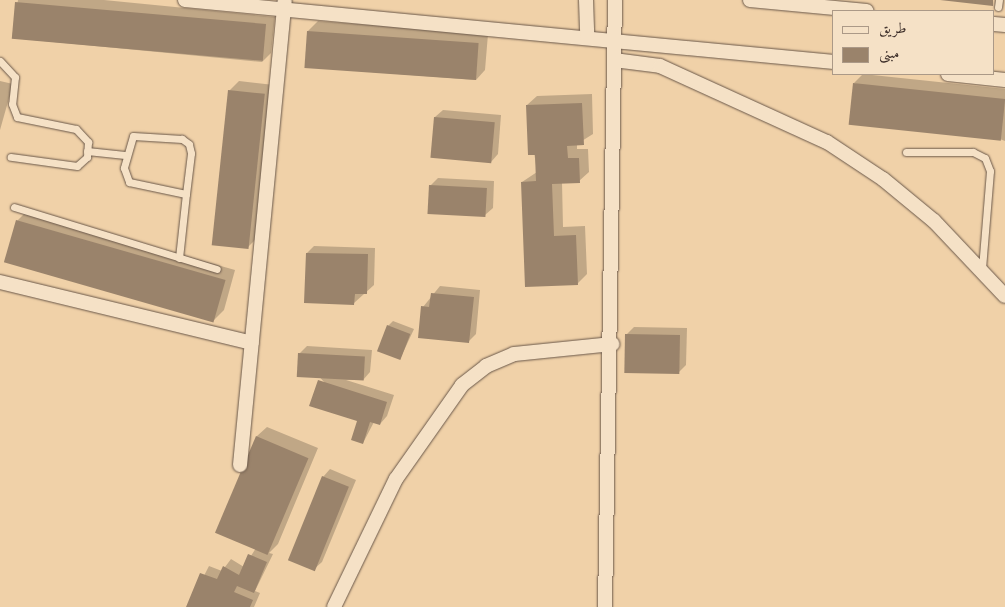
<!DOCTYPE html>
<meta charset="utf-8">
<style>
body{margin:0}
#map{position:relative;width:1005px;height:607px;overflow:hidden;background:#f0d1a8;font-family:"IM FELL Double Pica",Amiri,serif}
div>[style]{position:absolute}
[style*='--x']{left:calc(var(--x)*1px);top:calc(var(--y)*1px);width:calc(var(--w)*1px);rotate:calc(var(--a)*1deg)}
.shadow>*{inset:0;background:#0003}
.building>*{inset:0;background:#9a836b;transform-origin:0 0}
.roads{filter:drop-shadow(0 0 1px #695749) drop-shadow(0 0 1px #695749)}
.service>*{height:7px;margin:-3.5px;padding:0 3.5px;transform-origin:3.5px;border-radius:3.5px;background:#f5e1c6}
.minor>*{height:14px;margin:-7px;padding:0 7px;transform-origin:7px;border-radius:7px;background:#f5e1c6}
span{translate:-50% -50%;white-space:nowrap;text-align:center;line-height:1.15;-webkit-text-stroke:5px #f5e1c6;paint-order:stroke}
.legend{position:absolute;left:832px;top:10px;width:162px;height:65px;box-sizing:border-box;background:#f5e1c6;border:1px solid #ab9987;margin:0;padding:6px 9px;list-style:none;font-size:15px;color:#3c2e29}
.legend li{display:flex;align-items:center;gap:10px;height:25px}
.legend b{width:25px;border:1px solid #ab9987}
</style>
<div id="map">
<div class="shadow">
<i style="clip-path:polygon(18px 0,104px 0,275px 17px,271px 53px,262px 62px,12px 38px)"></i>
<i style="clip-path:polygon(318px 21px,488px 34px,485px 70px,476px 80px,306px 67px,308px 31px)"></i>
<i style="clip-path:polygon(863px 74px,1005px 89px,1005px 141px,854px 83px)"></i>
<i style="clip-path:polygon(0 81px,13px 84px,0 130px)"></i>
<i style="clip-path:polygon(239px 81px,274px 85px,258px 237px,248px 247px,229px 91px)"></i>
<i style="clip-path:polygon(592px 94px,593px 134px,577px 144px,577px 149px,588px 149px,589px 172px,579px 181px,562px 182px,563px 227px,585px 226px,587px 274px,577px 284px,522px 182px,537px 172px,527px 105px,537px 96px)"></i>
<i style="clip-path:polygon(443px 110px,501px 115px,498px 154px,491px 162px,432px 157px,435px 117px)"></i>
<i style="clip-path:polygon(438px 178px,494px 181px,493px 208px,485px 215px,430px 186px)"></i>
<i style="clip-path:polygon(27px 211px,235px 270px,224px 310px,214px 320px,17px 221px)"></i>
<i style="clip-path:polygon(314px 246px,375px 248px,374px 285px,354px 303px,307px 253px)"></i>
<i style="clip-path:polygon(440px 286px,480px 290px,476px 334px,468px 342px,423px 307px)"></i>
<i style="clip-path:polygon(393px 321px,414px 329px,400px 359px,388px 326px)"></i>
<i style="clip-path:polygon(634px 327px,687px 328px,686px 365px,679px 372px,626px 335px)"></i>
<i style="clip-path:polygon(307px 346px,372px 350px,370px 372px,363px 380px,346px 380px,394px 395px,387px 416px,380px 424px,374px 422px,363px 443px,358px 420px,299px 354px)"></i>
<i style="clip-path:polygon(267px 427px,318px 448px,278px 544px,269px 553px,273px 554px,255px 591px,260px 593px,254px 607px,188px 607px,209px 566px,222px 571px,231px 559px,244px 567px,256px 548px,257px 436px)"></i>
<i style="clip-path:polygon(330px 469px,356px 480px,322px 562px,314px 569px,323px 477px)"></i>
</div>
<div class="building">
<i style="clip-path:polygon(940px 0,993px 0,993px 6px)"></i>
<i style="left:15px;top:2px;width:252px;height:37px;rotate:5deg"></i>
<i style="left:307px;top:31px;width:172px;height:37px;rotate:4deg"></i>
<i style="left:853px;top:83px;width:153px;height:42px;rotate:6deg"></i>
<i style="left:228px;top:90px;width:37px;height:156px;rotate:6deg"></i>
<i style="clip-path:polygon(582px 103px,584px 145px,567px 146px,568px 158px,579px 158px,580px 183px,552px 184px,554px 236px,576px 235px,578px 285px,525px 287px,521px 182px,536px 181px,535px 155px,528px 155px,526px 105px)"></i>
<i style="left:434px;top:117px;width:61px;height:41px;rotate:5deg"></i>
<i style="left:429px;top:185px;width:58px;height:29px;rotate:3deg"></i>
<i style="left:16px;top:220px;width:218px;height:44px;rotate:16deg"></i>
<i style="clip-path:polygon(306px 253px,368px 254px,367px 294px,355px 294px,354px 305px,304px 303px)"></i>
<i style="clip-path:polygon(431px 293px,474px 297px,469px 343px,418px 338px,421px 306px,429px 307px)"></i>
<i style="left:387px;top:325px;width:25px;height:28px;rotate:21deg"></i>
<i style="left:625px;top:334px;width:55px;height:39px;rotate:1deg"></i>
<i style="left:298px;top:353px;width:67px;height:24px;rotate:3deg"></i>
<i style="clip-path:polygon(318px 380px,387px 402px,380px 425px,370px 422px,363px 444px,351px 440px,357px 421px,309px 406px)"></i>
<i style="left:256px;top:436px;width:57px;height:105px;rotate:23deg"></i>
<i style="left:322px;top:476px;width:29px;height:91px;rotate:22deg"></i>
<i style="clip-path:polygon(248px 554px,267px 562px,254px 593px,237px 586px,234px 592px,253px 600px,250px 607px,186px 607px,200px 573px,217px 579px,223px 566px,239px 575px)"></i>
</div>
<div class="roads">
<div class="service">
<i style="--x:998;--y:7;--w:7;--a:-82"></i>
<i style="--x:0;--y:61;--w:22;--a:47"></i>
<i style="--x:15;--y:77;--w:27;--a:96"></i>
<i style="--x:12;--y:104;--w:14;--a:69"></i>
<i style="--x:17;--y:117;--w:60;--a:11.5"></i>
<i style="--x:76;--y:129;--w:18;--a:47"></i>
<i style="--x:88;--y:142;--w:15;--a:94"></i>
<i style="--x:87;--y:157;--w:13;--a:138"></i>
<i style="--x:77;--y:166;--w:67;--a:-172.2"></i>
<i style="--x:87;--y:151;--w:38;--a:6"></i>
<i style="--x:906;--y:152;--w:67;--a:0"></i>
<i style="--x:973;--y:152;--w:13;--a:27"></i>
<i style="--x:985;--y:158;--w:14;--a:69"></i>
<i style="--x:990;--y:171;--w:97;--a:94.7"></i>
<i style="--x:14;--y:207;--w:212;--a:17"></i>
<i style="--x:179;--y:258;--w:64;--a:-83.8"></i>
<i style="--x:186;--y:194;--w:41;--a:-83"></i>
<i style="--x:191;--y:153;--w:9;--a:-103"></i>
<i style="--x:189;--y:144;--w:9;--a:-144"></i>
<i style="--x:182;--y:139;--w:49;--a:-176.5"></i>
<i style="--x:133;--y:136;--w:33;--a:106"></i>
<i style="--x:124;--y:168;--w:15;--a:70"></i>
<i style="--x:129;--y:182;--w:58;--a:11.9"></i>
</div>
<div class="minor">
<i style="--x:185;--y:0;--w:652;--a:5.46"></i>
<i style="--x:586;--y:0;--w:37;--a:88"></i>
<i style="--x:750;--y:0;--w:117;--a:5.4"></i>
<i style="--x:994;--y:24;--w:11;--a:5"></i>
<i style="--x:614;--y:60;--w:46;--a:7.4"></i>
<i style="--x:660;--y:66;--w:183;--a:24.5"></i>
<i style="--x:827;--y:142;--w:67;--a:33.5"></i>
<i style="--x:883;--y:179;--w:66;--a:39.5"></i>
<i style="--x:934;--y:221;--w:103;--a:46.6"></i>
<i style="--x:948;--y:74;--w:57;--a:6"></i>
<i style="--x:0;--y:282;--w:259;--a:13.6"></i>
<i style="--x:240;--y:465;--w:466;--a:-84.5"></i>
<i style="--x:334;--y:607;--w:142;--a:-64.2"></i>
<i style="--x:396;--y:479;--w:115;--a:-54.9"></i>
<i style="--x:462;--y:385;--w:31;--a:-38"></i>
<i style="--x:486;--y:366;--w:30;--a:-23"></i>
<i style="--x:514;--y:354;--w:99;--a:-5.8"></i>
<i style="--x:605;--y:607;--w:607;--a:-89.06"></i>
</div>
</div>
<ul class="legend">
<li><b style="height:6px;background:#f5e1c6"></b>طريق</li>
<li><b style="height:14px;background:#9a836b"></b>مبنى</li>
</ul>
</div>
